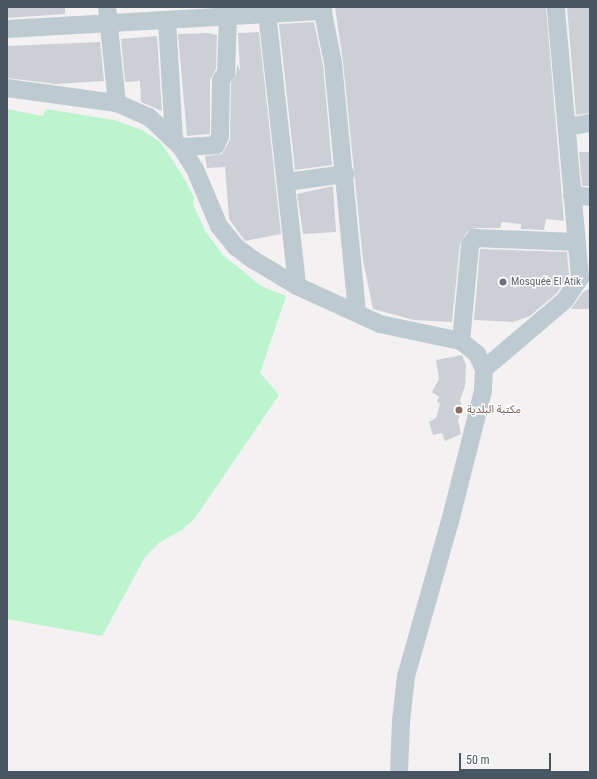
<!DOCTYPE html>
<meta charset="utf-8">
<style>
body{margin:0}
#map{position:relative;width:597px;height:779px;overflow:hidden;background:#f3f1f1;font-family:"Roboto Condensed","Noto Sans Arabic",sans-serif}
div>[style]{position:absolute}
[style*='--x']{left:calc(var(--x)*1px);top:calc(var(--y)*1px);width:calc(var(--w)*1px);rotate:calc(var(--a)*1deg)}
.green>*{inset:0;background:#bcf4ce}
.building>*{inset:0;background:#ccd0d6}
.minor>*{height:18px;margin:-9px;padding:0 9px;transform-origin:9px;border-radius:9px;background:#becad1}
.dots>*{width:11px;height:11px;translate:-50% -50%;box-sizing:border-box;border:2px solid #fff;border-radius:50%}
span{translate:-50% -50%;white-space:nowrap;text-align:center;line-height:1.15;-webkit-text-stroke:3px #fff;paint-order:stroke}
.worship-label{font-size:11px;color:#5b616d}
.left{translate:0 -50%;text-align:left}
.education-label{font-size:11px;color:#785e54}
.frame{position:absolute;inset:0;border:8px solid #475660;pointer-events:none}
.scale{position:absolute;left:459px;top:753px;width:92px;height:18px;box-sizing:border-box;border:2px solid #475660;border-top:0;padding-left:5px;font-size:12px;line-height:14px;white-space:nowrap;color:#475660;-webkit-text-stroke:3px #fff;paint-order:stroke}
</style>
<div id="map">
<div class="green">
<i style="clip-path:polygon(7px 109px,43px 116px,46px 109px,114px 120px,142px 130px,160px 142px,181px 173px,194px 197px,193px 204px,205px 231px,223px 255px,261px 286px,286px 296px,260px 373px,279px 395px,195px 518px,182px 530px,160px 542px,145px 557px,102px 636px,7px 619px)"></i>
</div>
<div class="building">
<i style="clip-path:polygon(7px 7px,65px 7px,65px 14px,7px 18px)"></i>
<i style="clip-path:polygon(335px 7px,546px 7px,564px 221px,546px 219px,544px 230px,521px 229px,521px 224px,502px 222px,500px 228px,475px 228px,467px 232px,460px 244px,452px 322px,414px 320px,373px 309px,363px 260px,343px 62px)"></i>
<i style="clip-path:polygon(567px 7px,590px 7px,590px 113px,576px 115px)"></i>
<i style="clip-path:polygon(314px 22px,323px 65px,332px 165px,295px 170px,279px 24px)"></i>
<i style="clip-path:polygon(259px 32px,281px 234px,245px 241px,229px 219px,225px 167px,207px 168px,205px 156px,222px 154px,230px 140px,231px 83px,236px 74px,237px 65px,240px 70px,238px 33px)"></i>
<i style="clip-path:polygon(208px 33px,217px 35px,216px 69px,210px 80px,210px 134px,187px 136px,178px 34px)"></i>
<i style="clip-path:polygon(157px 36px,162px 111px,141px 102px,140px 81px,125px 82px,121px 39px)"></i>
<i style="clip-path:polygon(100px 42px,104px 81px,56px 84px,7px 78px,7px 46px)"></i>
<i style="clip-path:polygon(579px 152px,590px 152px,590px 186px,582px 186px)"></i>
<i style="clip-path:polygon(333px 186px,336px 232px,303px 234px,297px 194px)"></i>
<i style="clip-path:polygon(480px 249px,567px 252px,569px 275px,557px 293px,530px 316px,513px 322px,474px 320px)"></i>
<i style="clip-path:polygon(590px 288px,590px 309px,571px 309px,583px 292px)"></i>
<i style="clip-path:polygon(462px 355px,466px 365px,465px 386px,460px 400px,463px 409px,458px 420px,461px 434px,445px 441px,442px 433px,433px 435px,429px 422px,436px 418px,440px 404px,437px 401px,439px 397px,432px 392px,439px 379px,436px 360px)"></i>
</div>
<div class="minor">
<i style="--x:107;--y:7;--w:97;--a:84.1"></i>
<i style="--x:322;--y:7;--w:57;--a:78.9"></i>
<i style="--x:333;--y:63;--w:250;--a:84.5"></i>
<i style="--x:267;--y:13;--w:275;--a:83.7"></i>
<i style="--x:167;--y:21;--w:118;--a:86.6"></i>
<i style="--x:7;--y:29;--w:317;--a:-3.3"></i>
<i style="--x:7;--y:88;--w:111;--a:7.8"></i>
<i style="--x:117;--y:103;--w:35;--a:24"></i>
<i style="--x:149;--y:117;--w:44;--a:43.2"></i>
<i style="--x:181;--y:147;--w:26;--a:58"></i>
<i style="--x:195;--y:169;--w:62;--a:67.2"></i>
<i style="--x:219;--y:226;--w:27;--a:51"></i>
<i style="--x:236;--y:247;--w:20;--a:37"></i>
<i style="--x:252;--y:259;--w:52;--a:31"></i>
<i style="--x:297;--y:286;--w:91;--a:24.6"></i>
<i style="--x:380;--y:324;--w:83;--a:11.9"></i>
<i style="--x:461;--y:341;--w:21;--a:39"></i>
<i style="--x:477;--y:354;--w:17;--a:65"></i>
<i style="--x:484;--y:369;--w:22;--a:93"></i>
<i style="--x:483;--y:391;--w:134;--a:104.2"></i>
<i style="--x:450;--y:521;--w:161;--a:105.8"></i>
<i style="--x:406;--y:676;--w:45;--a:96.3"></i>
<i style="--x:401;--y:721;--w:51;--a:92.2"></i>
<i style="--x:567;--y:127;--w:23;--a:-10"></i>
<i style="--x:181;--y:147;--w:35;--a:-3"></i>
<i style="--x:216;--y:145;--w:10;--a:-66"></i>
<i style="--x:220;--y:136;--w:56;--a:-89"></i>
<i style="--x:221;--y:80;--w:9;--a:-54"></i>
<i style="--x:226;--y:73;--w:57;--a:-88"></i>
<i style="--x:287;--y:182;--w:59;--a:-7.9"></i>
<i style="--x:572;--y:195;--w:18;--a:6"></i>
<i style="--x:461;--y:341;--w:96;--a:-84.6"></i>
<i style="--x:470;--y:245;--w:9;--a:-54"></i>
<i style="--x:475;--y:238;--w:101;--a:2.3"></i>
<i style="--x:484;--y:369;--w:106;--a:-40.4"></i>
<i style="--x:565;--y:300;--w:27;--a:-56"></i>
<i style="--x:580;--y:278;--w:272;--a:-95.1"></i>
</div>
<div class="dots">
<i style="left:503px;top:282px;background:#6b7280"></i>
<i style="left:459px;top:410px;background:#8d6e63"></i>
</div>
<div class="worship-label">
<span class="left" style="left:511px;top:282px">Mosquée El Atik</span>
</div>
<div class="education-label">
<span class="left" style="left:467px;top:410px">مكتبة البلدية</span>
</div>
<div class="frame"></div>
<div class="scale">50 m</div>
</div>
